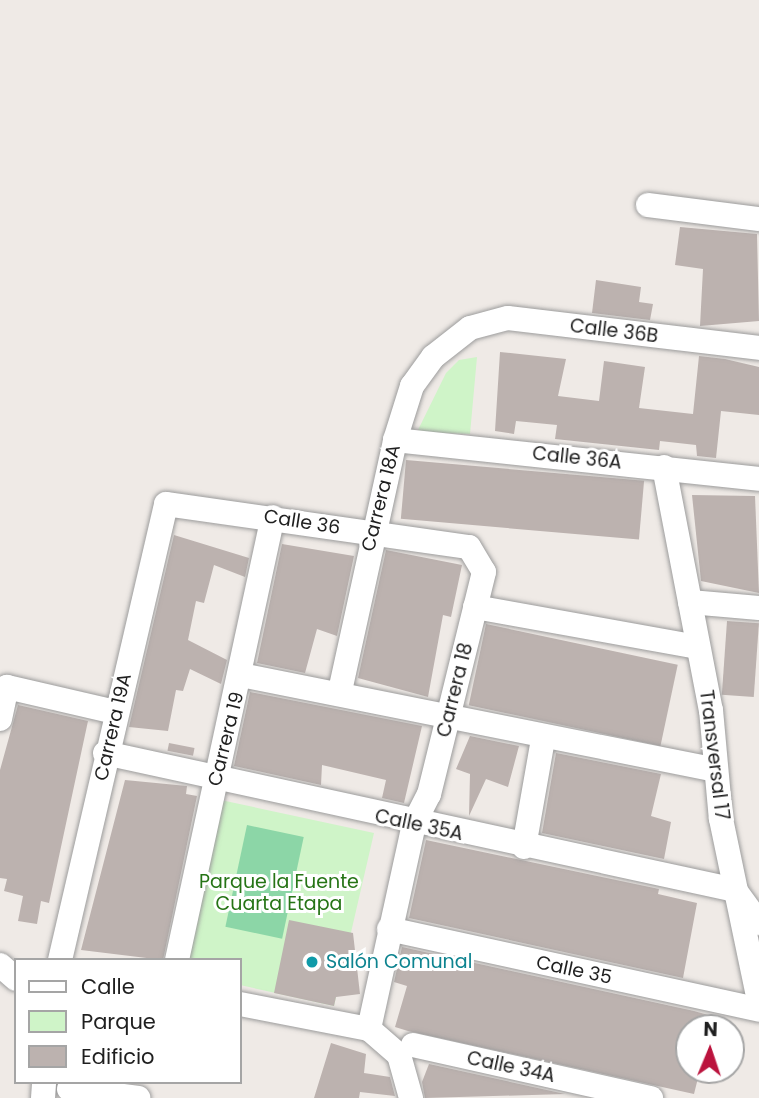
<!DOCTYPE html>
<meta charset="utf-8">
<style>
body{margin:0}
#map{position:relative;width:759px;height:1098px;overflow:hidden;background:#efeae6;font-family:Poppins,sans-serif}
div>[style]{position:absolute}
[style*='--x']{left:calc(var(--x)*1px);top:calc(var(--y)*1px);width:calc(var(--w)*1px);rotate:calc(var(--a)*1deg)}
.park>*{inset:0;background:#cff4c8}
.pitch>*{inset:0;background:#8cd6a7;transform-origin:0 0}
.building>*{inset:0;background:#bcb2af;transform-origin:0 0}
.roads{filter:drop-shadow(0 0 2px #9c9c9c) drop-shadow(0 0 2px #9c9c9c)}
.minor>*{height:24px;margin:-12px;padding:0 12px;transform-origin:12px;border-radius:12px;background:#fff}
.dots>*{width:19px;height:19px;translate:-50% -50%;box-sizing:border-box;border:4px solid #fff;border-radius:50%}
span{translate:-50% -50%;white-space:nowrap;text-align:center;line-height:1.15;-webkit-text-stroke:6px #fff;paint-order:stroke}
.street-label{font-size:19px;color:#1f1f1f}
.park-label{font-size:19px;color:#267416}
.culture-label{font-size:19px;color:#0d838f}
.left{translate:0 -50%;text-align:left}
.legend{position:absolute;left:14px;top:958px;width:228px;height:126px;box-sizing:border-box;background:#fff;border:2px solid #a5a5a5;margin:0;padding:9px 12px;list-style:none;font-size:21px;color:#1f1f1f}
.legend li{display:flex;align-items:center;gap:14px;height:35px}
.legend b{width:35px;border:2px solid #a5a5a5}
.north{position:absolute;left:675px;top:1014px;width:70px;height:70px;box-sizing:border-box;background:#fff;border:2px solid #a5a5a5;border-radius:50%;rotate:2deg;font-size:19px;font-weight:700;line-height:28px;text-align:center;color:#1f1f1f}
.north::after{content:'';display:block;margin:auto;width:24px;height:32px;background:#bb133d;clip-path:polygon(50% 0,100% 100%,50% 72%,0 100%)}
</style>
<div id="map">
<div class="park">
<i style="clip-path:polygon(477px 357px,470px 434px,417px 432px,446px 373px,459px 360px)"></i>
<i style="clip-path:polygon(216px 799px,374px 833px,334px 1006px,240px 985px,240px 960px,181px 960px)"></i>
</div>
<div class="pitch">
<i style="left:247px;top:825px;width:58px;height:104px;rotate:12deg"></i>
</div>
<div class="building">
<i style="clip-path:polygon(680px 227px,757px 234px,759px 321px,700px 326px,703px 269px,675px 265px)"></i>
<i style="clip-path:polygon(596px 280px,641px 287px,639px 302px,653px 304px,650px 320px,592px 313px)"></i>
<i style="clip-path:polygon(500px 352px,566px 359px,558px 396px,599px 401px,604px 361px,645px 367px,639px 408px,693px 414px,699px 356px,725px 359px,759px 367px,759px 415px,721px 411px,716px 458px,697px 456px,696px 445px,660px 441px,659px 450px,555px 439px,557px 425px,516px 421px,514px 434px,495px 431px)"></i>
<i style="left:406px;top:460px;width:239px;height:59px;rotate:5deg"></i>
<i style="clip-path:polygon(692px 495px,755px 496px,759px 593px,701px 581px)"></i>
<i style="clip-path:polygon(174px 535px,249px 558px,245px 577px,214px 565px,204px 603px,196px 601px,188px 640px,227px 660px,221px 684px,190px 669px,183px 691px,176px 690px,168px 731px,129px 727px)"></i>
<i style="clip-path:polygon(282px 544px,354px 556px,337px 636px,317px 629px,305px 673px,257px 663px)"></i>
<i style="clip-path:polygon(386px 550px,462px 565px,451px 617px,443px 615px,428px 697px,358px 678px)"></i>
<i style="left:727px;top:621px;width:32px;height:74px;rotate:4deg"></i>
<i style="left:486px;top:624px;width:196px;height:83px;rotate:12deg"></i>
<i style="clip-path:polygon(250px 692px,422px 726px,404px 803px,382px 798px,386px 780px,322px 765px,321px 785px,234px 766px)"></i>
<i style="clip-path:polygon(18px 705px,88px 721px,49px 903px,41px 901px,37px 924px,18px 921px,23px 896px,4px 891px,7px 879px,0 878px,0 770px)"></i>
<i style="clip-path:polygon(470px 736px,519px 746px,508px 787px,486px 779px,469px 816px,470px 774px,456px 769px)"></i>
<i style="left:169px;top:743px;width:26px;height:8px;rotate:11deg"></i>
<i style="clip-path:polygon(556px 753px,661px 774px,651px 816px,671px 822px,664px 859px,542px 833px)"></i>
<i style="clip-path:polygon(125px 780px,187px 786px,186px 794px,197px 796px,163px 960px,81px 950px)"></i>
<i style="clip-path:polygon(426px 840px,659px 889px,658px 894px,697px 903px,683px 978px,409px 918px)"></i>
<i style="clip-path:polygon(289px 920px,353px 933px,360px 994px,336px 997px,334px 1006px,274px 993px)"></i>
<i style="clip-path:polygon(402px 947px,694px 1011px,726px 1020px,725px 1028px,689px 1028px,689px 1070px,700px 1070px,694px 1094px,408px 1031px,395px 1027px,407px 986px,394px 982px)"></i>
<i style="clip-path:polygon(331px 1043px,366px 1054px,364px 1073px,390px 1077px,395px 1096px,360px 1092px,359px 1098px,314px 1098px)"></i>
<i style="clip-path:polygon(429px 1064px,565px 1094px,425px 1098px,422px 1082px)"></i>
</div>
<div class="roads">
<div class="minor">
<i style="--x:648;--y:205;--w:112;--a:7.2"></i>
<i style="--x:395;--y:440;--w:366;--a:6.1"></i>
<i style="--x:664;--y:467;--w:248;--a:79.1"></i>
<i style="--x:711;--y:710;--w:109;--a:84.8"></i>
<i style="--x:721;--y:819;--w:186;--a:78.2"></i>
<i style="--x:690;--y:602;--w:69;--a:5"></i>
<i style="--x:475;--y:607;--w:226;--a:10.2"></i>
<i style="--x:241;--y:675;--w:483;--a:11.3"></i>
<i style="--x:340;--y:691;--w:257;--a:-77.6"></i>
<i style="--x:395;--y:440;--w:57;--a:-72.5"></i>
<i style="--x:412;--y:386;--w:36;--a:-54"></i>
<i style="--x:433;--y:357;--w:47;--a:-38.1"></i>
<i style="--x:470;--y:328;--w:39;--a:-15"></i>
<i style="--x:508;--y:318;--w:253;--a:6.8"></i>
<i style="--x:0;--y:719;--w:33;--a:-78"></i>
<i style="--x:7;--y:687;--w:111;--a:13"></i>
<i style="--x:105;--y:753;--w:645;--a:12.27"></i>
<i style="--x:735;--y:890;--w:41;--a:54"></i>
<i style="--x:524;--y:847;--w:110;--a:-80"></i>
<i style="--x:389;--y:929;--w:379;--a:12.3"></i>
<i style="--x:60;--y:960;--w:468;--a:-76.9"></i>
<i style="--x:166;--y:504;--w:306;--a:8.1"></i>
<i style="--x:469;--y:547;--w:29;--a:59"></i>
<i style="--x:484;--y:572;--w:229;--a:103.9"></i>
<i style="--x:429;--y:794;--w:34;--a:117"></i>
<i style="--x:414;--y:824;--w:210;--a:102.4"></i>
<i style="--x:177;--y:960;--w:453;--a:-77.8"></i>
<i style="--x:0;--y:965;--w:21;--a:41"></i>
<i style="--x:240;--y:1004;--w:131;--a:11"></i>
<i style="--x:369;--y:1029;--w:40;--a:41"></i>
<i style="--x:399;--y:1055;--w:45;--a:74.4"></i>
<i style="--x:413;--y:1045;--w:244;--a:12.6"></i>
<i style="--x:69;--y:1089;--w:70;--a:7.4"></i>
<i style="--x:43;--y:1098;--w:16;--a:-86"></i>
</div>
</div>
<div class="dots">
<i style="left:312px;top:962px;background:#0f9aa8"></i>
</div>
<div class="street-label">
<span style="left:614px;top:331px;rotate:7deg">Calle 36B</span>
<span style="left:577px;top:458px;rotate:6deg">Calle 36A</span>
<span style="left:381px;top:498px;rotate:-76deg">Carrera 18A</span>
<span style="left:302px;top:522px;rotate:9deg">Calle 36</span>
<span style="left:455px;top:690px;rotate:-76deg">Carrera 18</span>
<span style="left:113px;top:727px;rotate:-77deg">Carrera 19A</span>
<span style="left:226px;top:739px;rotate:-76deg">Carrera 19</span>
<span style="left:714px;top:755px;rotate:83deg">Transversal 17</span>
<span style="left:419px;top:825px;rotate:12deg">Calle 35A</span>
<span style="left:574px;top:970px;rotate:12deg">Calle 35</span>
<span style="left:511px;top:1067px;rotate:12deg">Calle 34A</span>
</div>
<div class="park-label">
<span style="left:279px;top:893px">Parque la Fuente<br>Cuarta Etapa</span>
</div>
<div class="culture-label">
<span class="left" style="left:326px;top:962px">Salón Comunal</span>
</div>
<ul class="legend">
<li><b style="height:9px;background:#fff"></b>Calle</li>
<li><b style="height:19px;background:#cff4c8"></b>Parque</li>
<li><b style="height:19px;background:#bcb2af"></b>Edificio</li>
</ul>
<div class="north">N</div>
</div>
